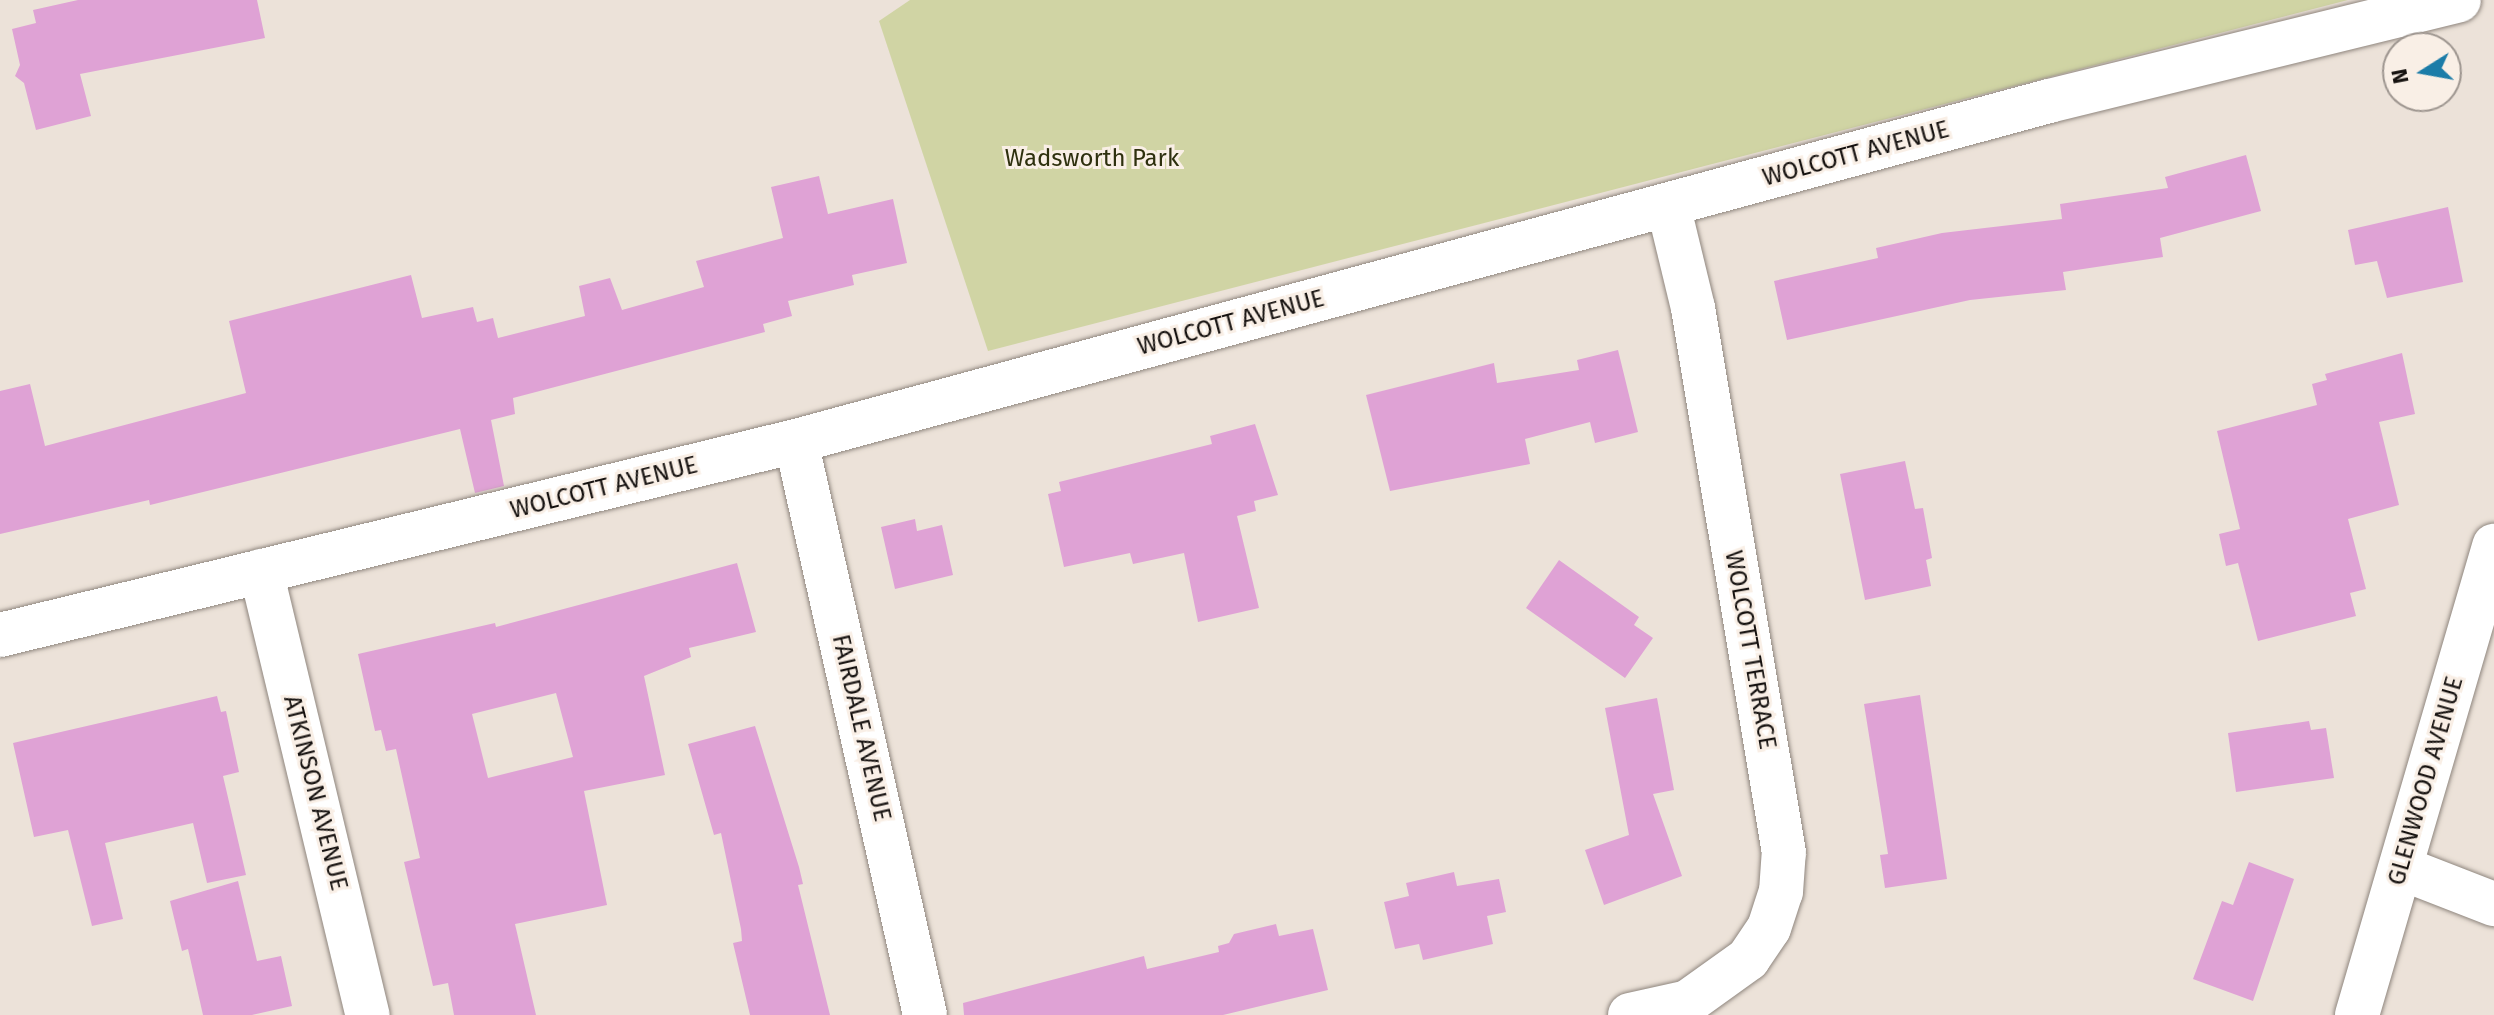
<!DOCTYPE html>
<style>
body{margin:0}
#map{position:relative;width:2494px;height:1015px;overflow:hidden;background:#ece2d9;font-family:"Fira Sans",sans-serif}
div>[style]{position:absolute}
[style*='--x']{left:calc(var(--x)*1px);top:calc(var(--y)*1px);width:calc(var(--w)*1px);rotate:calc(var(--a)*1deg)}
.green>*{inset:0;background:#d0d4a4}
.building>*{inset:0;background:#dfa2d5}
.roads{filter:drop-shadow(0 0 2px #8f867e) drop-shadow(0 0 2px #8f867e)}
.minor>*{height:44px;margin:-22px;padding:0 22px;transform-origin:22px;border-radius:22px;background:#fff}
span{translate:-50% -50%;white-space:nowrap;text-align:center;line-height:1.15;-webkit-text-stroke:6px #f9efe6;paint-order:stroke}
.street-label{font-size:24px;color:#15110f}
.park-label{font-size:24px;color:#2e300e}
.north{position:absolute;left:2382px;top:32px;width:80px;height:80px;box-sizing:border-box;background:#f9efe6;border:2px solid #9e9690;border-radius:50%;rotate:259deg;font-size:22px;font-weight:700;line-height:32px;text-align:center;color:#15110f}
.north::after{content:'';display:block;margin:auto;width:28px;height:36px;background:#1b7ca8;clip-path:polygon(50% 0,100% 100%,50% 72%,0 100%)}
</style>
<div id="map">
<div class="green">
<i style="clip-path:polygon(910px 0,2348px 0,988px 351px,879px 21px)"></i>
</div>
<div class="building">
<i style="clip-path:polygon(78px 0,257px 0,265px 38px,80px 74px,91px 116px,36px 130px,24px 83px,15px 76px,20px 65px,12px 29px,36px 23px,33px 10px)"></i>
<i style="clip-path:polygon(2246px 155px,2261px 211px,2160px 238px,2163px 257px,2063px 272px,2066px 290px,1970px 300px,1787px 340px,1774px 281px,1878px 258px,1876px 248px,1942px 233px,2062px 219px,2060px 204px,2168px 188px,2165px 177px)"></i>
<i style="clip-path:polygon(819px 176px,828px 214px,893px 199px,907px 263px,852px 275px,854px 285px,788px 301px,792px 316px,763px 324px,765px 332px,513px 398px,515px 414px,491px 420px,504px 486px,475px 493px,460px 429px,150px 505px,149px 500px,0 534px,0 391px,30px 384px,45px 446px,246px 393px,229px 321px,411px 275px,422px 318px,473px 307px,477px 322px,493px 318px,498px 338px,585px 316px,579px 286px,610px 278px,622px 310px,704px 287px,696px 261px,783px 238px,771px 187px)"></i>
<i style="clip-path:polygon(2448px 207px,2463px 282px,2387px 298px,2377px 261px,2355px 265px,2348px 230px)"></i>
<i style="clip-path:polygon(1618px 350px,1638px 432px,1595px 443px,1590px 422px,1525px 439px,1530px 464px,1390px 491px,1366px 395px,1494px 363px,1497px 383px,1579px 370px,1577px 360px)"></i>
<i style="clip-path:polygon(2402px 353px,2415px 414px,2379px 422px,2399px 505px,2348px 519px,2366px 589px,2350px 593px,2356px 616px,2258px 641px,2238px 563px,2226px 566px,2219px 534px,2240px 529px,2217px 431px,2317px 405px,2312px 384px,2327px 380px,2325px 374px)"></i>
<i style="clip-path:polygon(1255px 424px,1278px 495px,1254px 501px,1256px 511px,1237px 516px,1259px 608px,1198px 622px,1184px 553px,1133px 564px,1130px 553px,1064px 567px,1048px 494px,1061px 491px,1059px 482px,1212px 444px,1210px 436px)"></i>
<i style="clip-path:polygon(1905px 461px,1915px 509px,1923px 508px,1932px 558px,1926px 560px,1931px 586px,1865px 600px,1840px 474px)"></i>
<i style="clip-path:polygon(915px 519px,917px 531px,942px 525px,953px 575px,895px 589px,881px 527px)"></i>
<i style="clip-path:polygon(1559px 560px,1639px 617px,1634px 625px,1653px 638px,1625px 678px,1526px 608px)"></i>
<i style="clip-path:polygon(evenodd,737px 563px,756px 632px,689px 648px,691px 657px,644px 676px,665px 775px,584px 791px,607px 905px,515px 924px,536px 1015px,454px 1015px,448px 983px,433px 986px,404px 862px,420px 858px,396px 749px,386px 751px,381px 730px,375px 731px,358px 654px,495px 623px,496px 627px,737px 563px,556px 693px,573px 757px,488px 778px,472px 714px,556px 693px)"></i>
<i style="clip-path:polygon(1920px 695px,1947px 879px,1885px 888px,1880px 855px,1888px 854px,1864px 704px)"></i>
<i style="clip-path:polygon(217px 696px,221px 712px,226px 711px,239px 772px,223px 776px,246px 875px,207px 883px,193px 823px,105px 843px,123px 919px,92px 926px,68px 830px,34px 837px,13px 743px)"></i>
<i style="clip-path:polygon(1657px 698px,1674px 790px,1653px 794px,1682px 876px,1604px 905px,1585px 850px,1629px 835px,1605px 708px)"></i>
<i style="clip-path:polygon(2309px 721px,2311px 730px,2326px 728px,2334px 778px,2236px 792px,2228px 733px)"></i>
<i style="clip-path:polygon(755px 726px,799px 867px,803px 884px,798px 885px,830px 1015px,750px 1015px,733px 943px,742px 941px,741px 929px,721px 833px,714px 835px,688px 744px)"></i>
<i style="clip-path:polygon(2249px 862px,2294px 879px,2253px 1001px,2193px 979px,2222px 901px,2233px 905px)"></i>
<i style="clip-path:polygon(1454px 872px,1457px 886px,1499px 879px,1506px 912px,1487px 916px,1493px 944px,1423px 960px,1419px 944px,1395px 949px,1384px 902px,1409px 896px,1406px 883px)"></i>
<i style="clip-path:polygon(238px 881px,257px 961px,281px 956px,292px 1006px,252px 1015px,203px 1015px,188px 949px,182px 951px,170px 901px)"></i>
<i style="clip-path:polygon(1276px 924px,1279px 936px,1313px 929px,1328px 990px,1223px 1015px,964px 1015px,963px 1003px,1144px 956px,1147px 969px,1219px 952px,1218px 946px,1229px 943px,1234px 934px)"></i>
</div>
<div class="roads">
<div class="minor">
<i style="--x:796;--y:441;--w:588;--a:77.33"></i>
<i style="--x:261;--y:571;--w:457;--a:76.5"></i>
<i style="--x:0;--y:635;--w:819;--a:-13.7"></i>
<i style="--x:796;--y:441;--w:1298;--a:-15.18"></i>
<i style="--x:2049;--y:101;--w:422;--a:-13.8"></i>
<i style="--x:2401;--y:868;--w:100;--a:21.2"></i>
<i style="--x:1630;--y:1015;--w:59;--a:-12.6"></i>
<i style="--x:1688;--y:1002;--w:74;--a:-35.6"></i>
<i style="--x:1748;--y:959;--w:37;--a:-56"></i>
<i style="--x:1769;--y:928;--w:38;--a:-72"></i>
<i style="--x:1781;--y:892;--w:39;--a:-86"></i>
<i style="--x:1784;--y:853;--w:553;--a:-99.48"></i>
<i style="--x:1693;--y:308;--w:106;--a:-103.6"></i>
<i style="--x:2357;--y:1015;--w:489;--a:-73.7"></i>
</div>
</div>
<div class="street-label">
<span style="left:1856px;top:154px;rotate:-15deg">WOLCOTT AVENUE</span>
<span style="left:1231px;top:323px;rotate:-15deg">WOLCOTT AVENUE</span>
<span style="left:604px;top:488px;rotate:-14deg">WOLCOTT AVENUE</span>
<span style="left:1750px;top:650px;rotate:80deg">WOLCOTT TERRACE</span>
<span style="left:861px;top:728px;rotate:77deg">FAIRDALE AVENUE</span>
<span style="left:2426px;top:781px;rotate:-74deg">GLENWOOD AVENUE</span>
<span style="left:315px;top:793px;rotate:76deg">ATKINSON AVENUE</span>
</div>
<div class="park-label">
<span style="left:1092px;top:159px">Wadsworth Park</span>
</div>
<div class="north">N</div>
</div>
